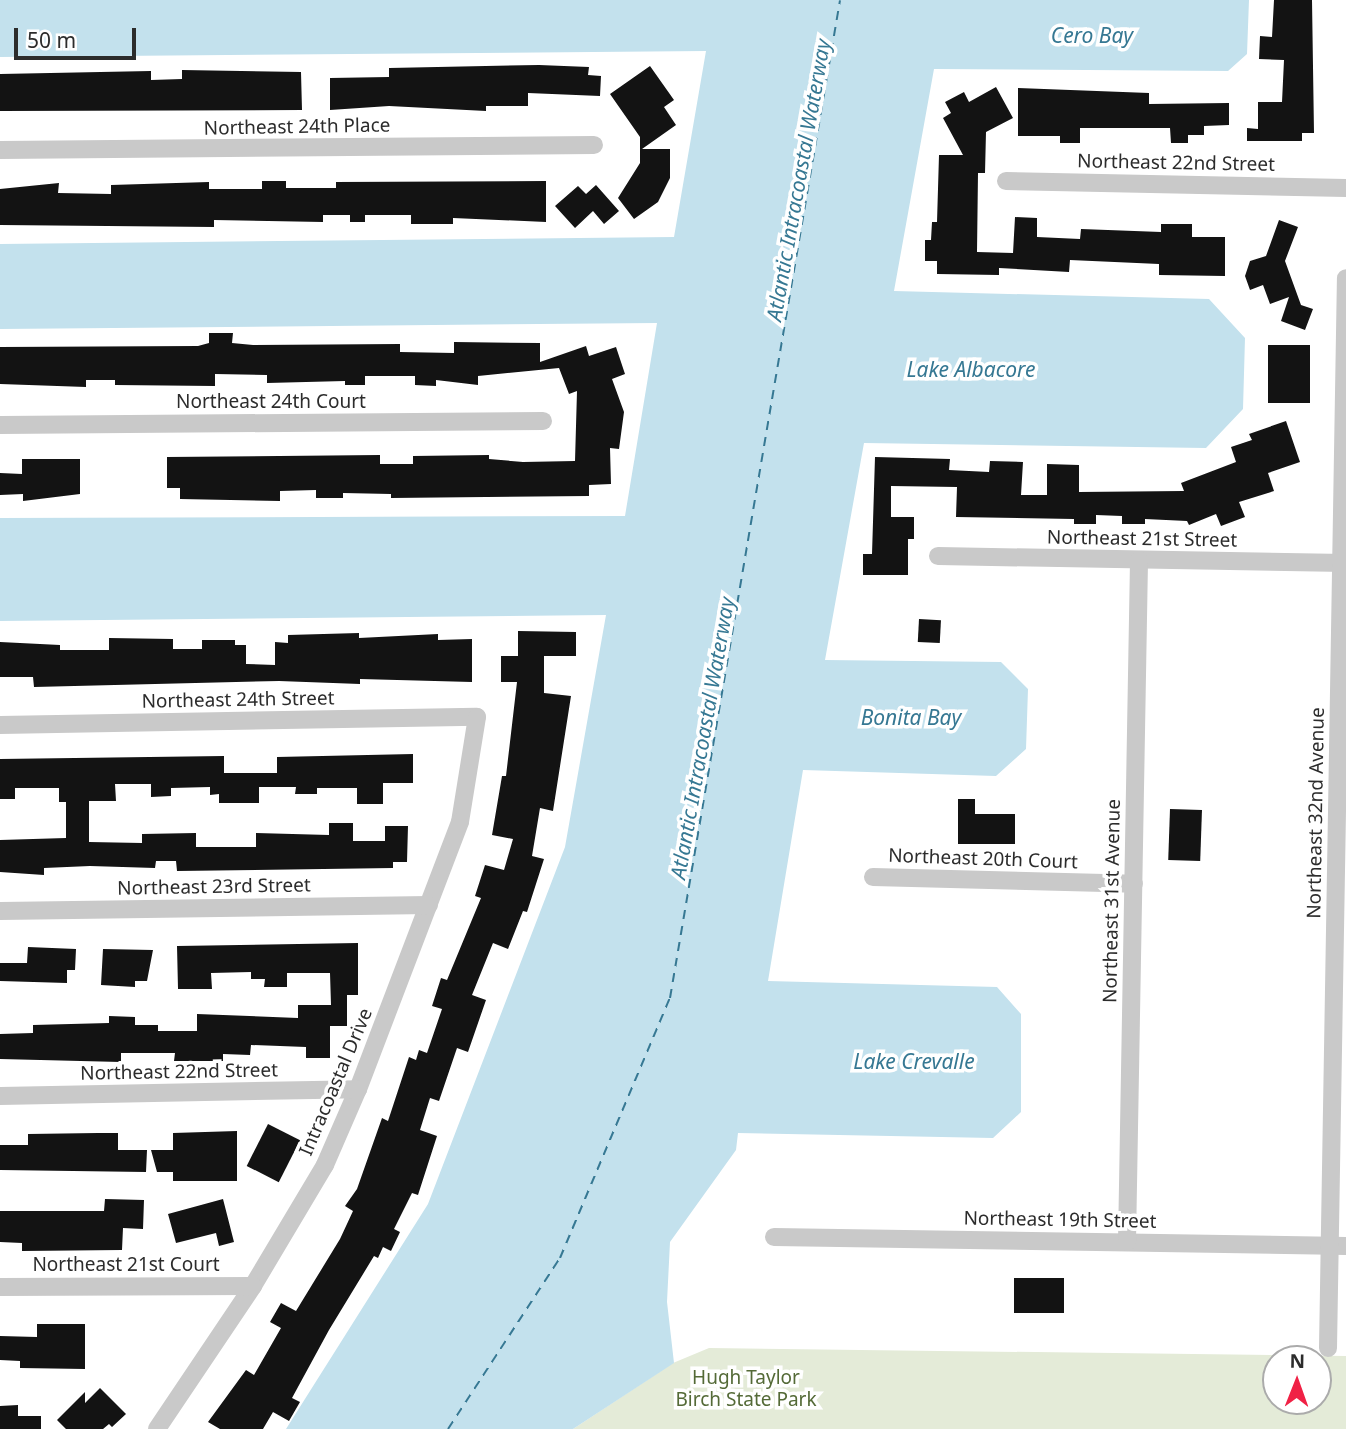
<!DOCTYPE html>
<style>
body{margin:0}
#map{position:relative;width:1346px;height:1429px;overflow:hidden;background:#fff;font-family:"Noto Sans",sans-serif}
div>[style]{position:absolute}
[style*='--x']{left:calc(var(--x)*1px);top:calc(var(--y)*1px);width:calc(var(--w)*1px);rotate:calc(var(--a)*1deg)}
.green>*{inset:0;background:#e4ebd8}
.water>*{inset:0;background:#c3e1ed}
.ferry>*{height:2px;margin-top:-1px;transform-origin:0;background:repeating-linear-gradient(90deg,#367893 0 9px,transparent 0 16px)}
.building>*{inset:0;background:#131313;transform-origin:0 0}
.street>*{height:18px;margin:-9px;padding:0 9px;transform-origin:9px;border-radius:9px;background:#c9c9c9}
span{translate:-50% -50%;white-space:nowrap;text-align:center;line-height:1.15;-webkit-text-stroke:7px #fff;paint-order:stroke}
.street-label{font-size:19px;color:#2c2c2c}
.park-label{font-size:19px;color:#546a37}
.water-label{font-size:21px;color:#367893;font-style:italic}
.north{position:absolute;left:1262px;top:1345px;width:70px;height:70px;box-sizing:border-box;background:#fff;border:2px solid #ababab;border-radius:50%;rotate:1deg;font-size:19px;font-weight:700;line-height:28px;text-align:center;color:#2c2c2c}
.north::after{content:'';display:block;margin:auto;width:24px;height:32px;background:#f02145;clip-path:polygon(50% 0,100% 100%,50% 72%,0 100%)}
.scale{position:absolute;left:14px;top:28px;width:122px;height:32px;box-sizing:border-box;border:4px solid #2c2c2c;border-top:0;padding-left:9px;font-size:21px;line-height:24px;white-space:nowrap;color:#2c2c2c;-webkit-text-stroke:5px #fff;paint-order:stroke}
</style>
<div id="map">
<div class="green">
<i style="clip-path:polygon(evenodd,709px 1348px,1346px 1356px,1346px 1429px,573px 1429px,673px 1363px,709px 1348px,1276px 1359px,1318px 1359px,1318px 1401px,1276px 1401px,1276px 1359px)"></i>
</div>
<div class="water">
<i style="clip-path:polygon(0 0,1249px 0,1247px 54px,1228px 71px,934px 69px,894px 291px,1209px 299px,1245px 338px,1243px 409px,1206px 448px,864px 443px,825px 660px,1001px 662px,1028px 689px,1026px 749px,996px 776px,803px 770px,768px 981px,997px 987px,1021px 1014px,1021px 1112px,993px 1138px,738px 1133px,736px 1150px,670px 1242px,667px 1302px,674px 1363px,573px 1429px,286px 1429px,428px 1204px,565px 847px,606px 615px,0 621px,0 518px,625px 516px,657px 323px,0 329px,0 244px,674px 237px,706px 51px,0 57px)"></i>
</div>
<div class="ferry">
<i style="--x:448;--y:1429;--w:204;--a:-56.8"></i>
<i style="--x:560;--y:1258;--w:282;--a:-67.1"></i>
<i style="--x:670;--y:998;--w:1012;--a:-80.33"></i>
</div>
<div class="building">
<i style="clip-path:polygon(1274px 0,1312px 0,1314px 133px,1302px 133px,1302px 141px,1247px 141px,1247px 128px,1258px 129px,1258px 102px,1282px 102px,1284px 60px,1259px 59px,1260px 36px,1272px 37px)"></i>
<i style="clip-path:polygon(539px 65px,589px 67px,588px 75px,601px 76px,600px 96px,528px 93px,528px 106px,486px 106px,486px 111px,389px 106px,330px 110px,330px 78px,389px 77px,389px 68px)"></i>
<i style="clip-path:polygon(650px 66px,674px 100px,664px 107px,676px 125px,642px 149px,670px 149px,670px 178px,658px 202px,634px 219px,618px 198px,640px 163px,640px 137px,610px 94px)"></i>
<i style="clip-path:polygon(182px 70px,301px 72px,302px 110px,0 111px,0 74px,151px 71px,151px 80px,182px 79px)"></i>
<i style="clip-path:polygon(996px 87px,1013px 118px,986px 132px,985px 173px,978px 173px,977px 252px,1013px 253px,1015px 217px,1037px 218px,1037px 237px,1080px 239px,1081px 229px,1161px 232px,1161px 224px,1192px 224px,1192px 237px,1225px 237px,1225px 276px,1159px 275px,1159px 264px,1070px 260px,1069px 272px,999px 268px,999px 275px,937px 274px,937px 261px,925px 261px,925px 240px,931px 240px,932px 222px,937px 222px,939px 155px,963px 155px,943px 118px,951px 113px,945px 102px,964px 92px,969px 102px)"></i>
<i style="clip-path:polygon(1018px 88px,1149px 93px,1149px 104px,1229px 103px,1229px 125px,1204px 126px,1204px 135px,1188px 135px,1188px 143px,1171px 143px,1170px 128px,1080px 128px,1080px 143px,1060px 143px,1060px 136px,1018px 136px)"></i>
<i style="clip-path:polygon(262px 181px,286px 181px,286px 188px,336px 188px,336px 182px,546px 181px,546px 222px,453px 218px,453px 224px,411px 224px,411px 215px,365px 215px,365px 222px,350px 222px,350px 215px,323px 215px,323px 222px,214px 220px,214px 227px,0 225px,0 189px,59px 183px,58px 193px,111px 194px,111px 185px,209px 182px,209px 189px,262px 189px)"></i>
<i style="clip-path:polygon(596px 185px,619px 211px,604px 224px,593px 211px,575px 228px,555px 206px,578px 186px,586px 194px)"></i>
<i style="clip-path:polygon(1279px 220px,1298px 227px,1285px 261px,1301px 305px,1313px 309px,1305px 330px,1281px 321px,1289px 297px,1270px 304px,1263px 285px,1250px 290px,1245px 276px,1250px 261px,1266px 256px)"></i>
<i style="clip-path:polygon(209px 333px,233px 333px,232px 343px,253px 345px,400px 344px,400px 352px,454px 353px,454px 342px,540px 343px,540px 362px,586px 346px,589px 356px,616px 347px,625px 374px,612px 379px,624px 412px,619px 449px,610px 448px,611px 484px,589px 485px,589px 496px,391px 498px,391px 494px,343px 493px,343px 498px,316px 498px,316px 490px,280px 491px,280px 501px,180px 499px,180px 488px,167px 488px,167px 457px,380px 455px,380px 464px,413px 464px,413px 456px,489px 455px,489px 459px,523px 462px,575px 461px,577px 391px,569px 394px,559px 368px,478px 376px,478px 385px,436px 380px,436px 386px,415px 385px,415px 376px,365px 376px,365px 385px,345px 385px,345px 381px,267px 383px,267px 375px,215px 374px,215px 386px,115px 385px,115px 380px,86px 380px,86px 387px,0 384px,0 347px,198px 346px,209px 343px)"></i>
<i style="left:1268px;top:345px;width:42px;height:58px"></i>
<i style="clip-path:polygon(1286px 421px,1300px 462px,1268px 473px,1274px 491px,1239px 502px,1245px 517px,1221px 526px,1216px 514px,1189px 525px,1187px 521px,1145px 519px,1145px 524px,1122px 524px,1122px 516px,1096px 515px,1096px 524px,1074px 524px,1074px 519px,956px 517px,957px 487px,891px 486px,891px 517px,914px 517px,914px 539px,908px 539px,908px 575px,863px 575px,863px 554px,872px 554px,875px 457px,950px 459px,949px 470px,989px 472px,990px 461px,1023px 462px,1021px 495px,1047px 495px,1047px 464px,1079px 465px,1079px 492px,1184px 491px,1181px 483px,1236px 462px,1231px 447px,1252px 440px,1249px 434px)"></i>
<i style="clip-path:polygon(22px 459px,80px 459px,80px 494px,23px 501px,23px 494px,0 495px,0 473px,22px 474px)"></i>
<i style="left:919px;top:619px;width:22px;height:23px;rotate:3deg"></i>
<i style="clip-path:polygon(518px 631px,576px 632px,576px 656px,544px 656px,544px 693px,571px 696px,553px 811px,540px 808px,532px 856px,544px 859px,527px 912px,523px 911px,508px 949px,493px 943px,472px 995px,486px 1000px,468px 1052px,457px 1048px,439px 1101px,430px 1098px,420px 1130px,437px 1136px,418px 1195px,412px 1193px,394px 1229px,400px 1232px,391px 1251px,383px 1247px,378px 1258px,374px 1256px,329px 1330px,292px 1398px,300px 1402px,289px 1421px,273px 1412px,263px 1429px,220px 1429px,208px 1422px,246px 1370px,254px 1375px,281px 1328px,270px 1322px,281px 1303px,296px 1311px,340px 1239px,353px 1211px,345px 1206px,357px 1189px,382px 1118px,388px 1121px,409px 1057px,416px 1060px,419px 1050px,427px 1053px,442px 1009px,432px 1006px,441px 978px,447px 980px,481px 898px,475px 896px,485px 865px,504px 870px,513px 839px,492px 835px,502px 776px,506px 776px,517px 682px,501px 682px,501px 656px,518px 656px)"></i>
<i style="clip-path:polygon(359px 633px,359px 638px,438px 634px,438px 640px,472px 639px,472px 682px,360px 679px,360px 684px,279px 681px,34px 687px,33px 677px,0 677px,0 642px,60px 645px,60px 650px,109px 650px,109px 638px,173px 639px,173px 649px,202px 649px,202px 640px,235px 640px,235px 645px,246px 645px,246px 664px,275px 665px,275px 642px,288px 643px,288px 635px)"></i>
<i style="clip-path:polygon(413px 754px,413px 783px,383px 783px,383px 804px,357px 804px,357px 788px,317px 788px,317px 794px,295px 794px,296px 787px,259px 787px,259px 803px,219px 803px,219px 794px,210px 795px,210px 787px,171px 788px,171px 796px,151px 797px,151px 784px,115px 784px,116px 801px,89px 801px,89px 842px,142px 843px,142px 834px,196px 833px,196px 847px,256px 847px,256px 833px,329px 835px,329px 823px,353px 823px,353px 841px,385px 841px,385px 826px,408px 826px,407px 862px,393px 862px,393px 868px,177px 871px,176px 861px,156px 861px,155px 868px,90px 866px,44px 868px,44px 875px,0 872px,0 840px,66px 838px,66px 802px,59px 802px,59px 788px,15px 788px,15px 799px,0 799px,0 759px,224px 756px,224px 773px,277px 773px,277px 757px)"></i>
<i style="clip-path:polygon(958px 799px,975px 799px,975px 814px,1015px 814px,1015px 844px,958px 844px)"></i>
<i style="left:1170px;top:809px;width:32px;height:51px;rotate:2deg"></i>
<i style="clip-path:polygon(358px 943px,358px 995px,347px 995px,347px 1026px,330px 1026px,330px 1058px,306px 1058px,306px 1047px,251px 1045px,250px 1055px,223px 1054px,223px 1061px,174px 1061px,175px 1053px,121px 1053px,121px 1062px,0 1059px,0 1034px,33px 1033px,33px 1025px,109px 1023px,109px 1016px,135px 1017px,135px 1025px,158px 1025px,158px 1031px,197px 1031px,197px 1014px,298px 1018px,298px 1005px,331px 1005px,330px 973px,287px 973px,287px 987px,264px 987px,265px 979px,251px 979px,251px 972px,211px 973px,212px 989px,178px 989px,177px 946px)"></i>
<i style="clip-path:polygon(28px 947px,76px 949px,75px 970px,67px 970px,67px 983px,0 981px,0 963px,27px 963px)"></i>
<i style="clip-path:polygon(103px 949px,153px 950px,147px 981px,135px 981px,135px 987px,101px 985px)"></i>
<i style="left:268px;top:1124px;width:36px;height:47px;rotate:27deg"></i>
<i style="clip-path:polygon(237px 1131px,237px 1181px,173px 1181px,173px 1172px,157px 1172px,151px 1150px,173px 1150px,173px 1133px)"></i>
<i style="clip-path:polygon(98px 1133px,118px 1133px,118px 1150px,147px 1150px,146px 1172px,0 1170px,0 1145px,28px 1145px,28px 1134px)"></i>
<i style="clip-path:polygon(105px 1199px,144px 1200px,143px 1229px,123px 1228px,122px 1250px,22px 1251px,22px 1243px,0 1242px,0 1211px,104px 1211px)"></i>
<i style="clip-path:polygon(223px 1199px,234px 1242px,219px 1246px,216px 1233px,176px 1243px,168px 1214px)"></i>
<i style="left:1014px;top:1278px;width:50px;height:35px"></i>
<i style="clip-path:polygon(37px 1324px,85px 1324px,85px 1369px,20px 1368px,20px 1361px,0 1360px,0 1336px,37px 1337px)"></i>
<i style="clip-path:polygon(100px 1388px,126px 1414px,112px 1427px,109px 1424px,103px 1429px,66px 1429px,57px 1420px,85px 1392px,85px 1403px)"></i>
<i style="clip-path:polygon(18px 1405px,18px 1416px,41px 1416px,41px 1429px,0 1429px,0 1406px)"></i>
</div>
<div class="street">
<i style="--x:0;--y:150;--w:594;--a:-0.48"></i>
<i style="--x:1006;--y:181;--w:340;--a:1.2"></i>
<i style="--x:0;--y:425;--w:543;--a:-0.42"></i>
<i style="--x:938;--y:556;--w:408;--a:1"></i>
<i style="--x:0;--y:725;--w:477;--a:-1"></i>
<i style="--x:477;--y:717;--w:106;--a:99.2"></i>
<i style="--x:460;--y:822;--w:286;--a:110.9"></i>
<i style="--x:358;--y:1089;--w:83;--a:113.5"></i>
<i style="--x:325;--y:1165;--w:141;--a:120.8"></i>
<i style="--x:253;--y:1286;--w:172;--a:123.9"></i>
<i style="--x:873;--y:877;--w:261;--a:1.5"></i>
<i style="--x:0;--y:911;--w:429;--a:-0.8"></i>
<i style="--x:0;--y:1096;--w:358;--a:-1.1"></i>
<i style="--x:774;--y:1237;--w:572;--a:0.9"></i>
<i style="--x:1127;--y:1242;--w:682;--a:-88.99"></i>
<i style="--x:0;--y:1287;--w:253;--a:-0.2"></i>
<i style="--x:1328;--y:1348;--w:1070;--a:-89.04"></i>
</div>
<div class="street-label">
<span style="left:297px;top:127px;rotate:-1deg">Northeast 24th Place</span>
<span style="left:1176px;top:163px;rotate:1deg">Northeast 22nd Street</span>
<span style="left:271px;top:402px">Northeast 24th Court</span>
<span style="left:1142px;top:539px;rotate:1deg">Northeast 21st Street</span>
<span style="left:238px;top:700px;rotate:-1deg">Northeast 24th Street</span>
<span style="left:1316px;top:813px;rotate:-89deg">Northeast 32nd Avenue</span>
<span style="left:983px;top:859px;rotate:2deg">Northeast 20th Court</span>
<span style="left:214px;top:887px;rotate:-1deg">Northeast 23rd Street</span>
<span style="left:1112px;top:901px;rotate:-89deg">Northeast 31st Avenue</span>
<span style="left:179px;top:1072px;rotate:-1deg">Northeast 22nd Street</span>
<span style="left:336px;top:1082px;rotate:-67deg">Intracoastal Drive</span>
<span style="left:1060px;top:1220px;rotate:1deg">Northeast 19th Street</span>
<span style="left:126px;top:1265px">Northeast 21st Court</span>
</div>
<div class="park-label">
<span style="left:746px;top:1389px">Hugh Taylor<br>Birch State Park</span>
</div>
<div class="water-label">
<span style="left:1092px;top:35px">Cero Bay</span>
<span style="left:798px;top:180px;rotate:-80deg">Atlantic Intracoastal Waterway</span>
<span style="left:971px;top:369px">Lake Albacore</span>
<span style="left:911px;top:717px">Bonita Bay</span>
<span style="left:702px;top:738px;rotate:-80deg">Atlantic Intracoastal Waterway</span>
<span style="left:914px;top:1061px">Lake Crevalle</span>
</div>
<div class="north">N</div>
<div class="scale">50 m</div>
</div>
